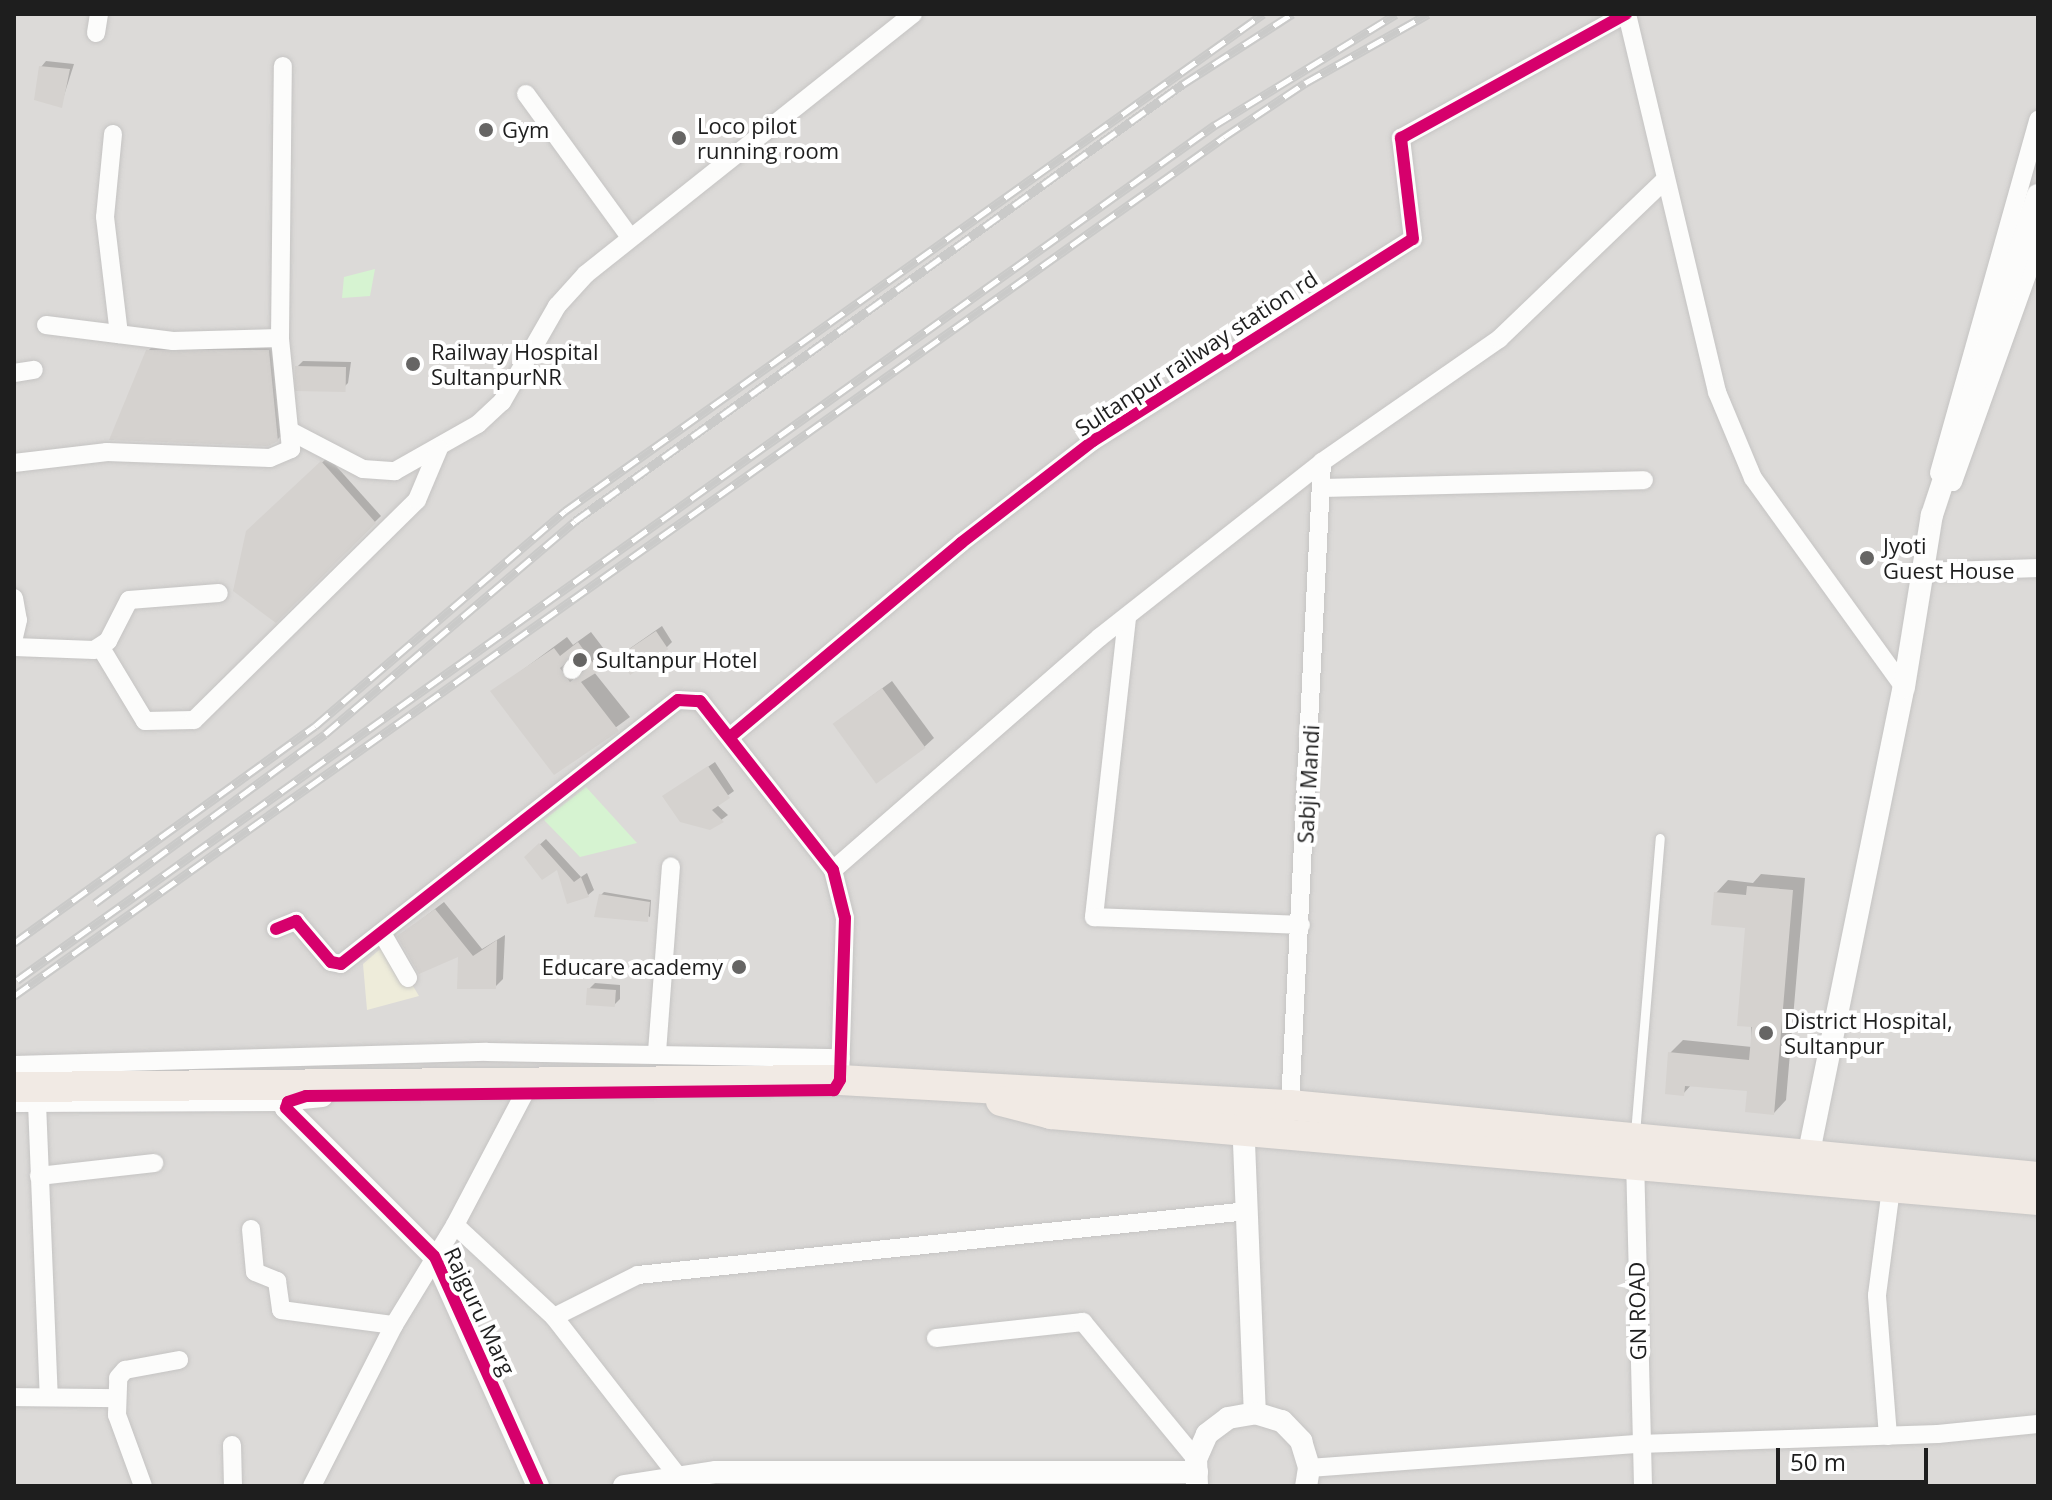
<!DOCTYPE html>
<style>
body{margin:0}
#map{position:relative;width:2052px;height:1500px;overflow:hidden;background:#edeae7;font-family:"Open Sans",sans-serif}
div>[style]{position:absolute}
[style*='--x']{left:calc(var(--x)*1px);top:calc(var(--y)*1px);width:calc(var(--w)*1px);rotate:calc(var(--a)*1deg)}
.residential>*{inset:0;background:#dcdad8;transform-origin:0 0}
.farmland>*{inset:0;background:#eeecda}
.park>*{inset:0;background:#d6f3d1}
.shadow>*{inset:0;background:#0003}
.building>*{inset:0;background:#d5d2cf;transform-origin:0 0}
.roads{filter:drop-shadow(0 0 2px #c5c4c3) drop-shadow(0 0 2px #c5c4c3)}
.service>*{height:9px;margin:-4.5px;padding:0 4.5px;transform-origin:4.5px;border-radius:4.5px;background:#fcfcfb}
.minor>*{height:18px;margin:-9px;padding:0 9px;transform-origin:9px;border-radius:9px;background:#fcfcfb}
.tertiary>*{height:22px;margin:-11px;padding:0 11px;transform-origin:11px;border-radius:11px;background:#fcfcfb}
.primary>*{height:30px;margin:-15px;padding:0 15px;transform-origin:15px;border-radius:15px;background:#f1eae4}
.rail>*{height:9px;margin-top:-4.5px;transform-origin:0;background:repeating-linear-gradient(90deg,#fff 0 18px,#cacac9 0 36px);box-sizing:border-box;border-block:2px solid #cacac9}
.cycleway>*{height:12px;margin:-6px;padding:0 6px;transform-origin:6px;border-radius:6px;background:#d6006c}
.dots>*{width:22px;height:22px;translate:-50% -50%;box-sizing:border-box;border:4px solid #fff;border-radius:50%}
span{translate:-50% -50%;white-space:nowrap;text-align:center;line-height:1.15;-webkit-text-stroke:8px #fff;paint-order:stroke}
.poi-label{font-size:22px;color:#1e1e1e}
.left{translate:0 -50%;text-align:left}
.right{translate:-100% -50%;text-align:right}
.street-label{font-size:22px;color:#1e1e1e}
.frame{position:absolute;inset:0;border:16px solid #1e1e1e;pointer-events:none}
.scale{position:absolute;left:1776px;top:1448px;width:152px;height:36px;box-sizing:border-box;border:4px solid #1e1e1e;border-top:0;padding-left:10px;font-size:24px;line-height:28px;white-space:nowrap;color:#1e1e1e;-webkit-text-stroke:6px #fff;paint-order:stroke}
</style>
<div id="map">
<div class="residential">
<i style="left:14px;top:14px;width:2024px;height:1472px"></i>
</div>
<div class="farmland">
<i style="clip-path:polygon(387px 943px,419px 996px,367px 1010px,363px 964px)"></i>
</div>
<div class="park">
<i style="clip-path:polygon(375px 269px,370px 296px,342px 298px,344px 277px)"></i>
<i style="clip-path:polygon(586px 787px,637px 843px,580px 857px,544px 820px)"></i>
</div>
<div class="shadow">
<i style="clip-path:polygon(46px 61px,74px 64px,61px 105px,41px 67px)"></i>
<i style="clip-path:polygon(161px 338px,281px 338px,290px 427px,277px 440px,148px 351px)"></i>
<i style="clip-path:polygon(303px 361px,351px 362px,348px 383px,342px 389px,297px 367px)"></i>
<i style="clip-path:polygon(328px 457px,381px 516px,275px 620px,248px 532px)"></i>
<i style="clip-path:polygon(662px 626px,672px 642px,666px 648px,619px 656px)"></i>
<i style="clip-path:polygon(evenodd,591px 632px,610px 657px,594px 672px,630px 717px,555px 772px,493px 692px,567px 637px,573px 645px,591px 632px,574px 656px,587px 660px,585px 667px,572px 662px,574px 656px)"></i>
<i style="clip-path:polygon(892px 681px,934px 738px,924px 747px,845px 716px)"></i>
<i style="clip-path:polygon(715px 762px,734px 791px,716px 804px,728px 815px,710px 828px,665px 796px)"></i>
<i style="clip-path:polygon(546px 839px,581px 877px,587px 873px,594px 890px,588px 895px,568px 902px,558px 867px,526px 857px)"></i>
<i style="clip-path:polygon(1761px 874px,1805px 878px,1786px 1100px,1774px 1113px,1749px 1089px,1692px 1084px,1683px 1094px,1670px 1053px,1683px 1040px,1752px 1047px,1747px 926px,1716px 893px,1728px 880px,1753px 883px)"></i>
<i style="clip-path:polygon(604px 892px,651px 900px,650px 917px,601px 895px)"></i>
<i style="clip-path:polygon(444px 902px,482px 949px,505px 935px,503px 979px,495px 987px,461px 954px,400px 936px)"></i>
<i style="clip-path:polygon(595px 983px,620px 985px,620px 999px,614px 1005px,589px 989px)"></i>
</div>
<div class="building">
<i style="clip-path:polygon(39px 66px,70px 69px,62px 108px,34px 100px)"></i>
<i style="clip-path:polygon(146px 350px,269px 350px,278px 441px,268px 446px,109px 440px)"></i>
<i style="left:295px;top:366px;width:51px;height:25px;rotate:1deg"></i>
<i style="clip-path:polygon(321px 461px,376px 523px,276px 623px,233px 591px,246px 531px)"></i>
<i style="left:656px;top:631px;width:22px;height:46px;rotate:56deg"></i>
<i style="clip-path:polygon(evenodd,578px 642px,599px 671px,581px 682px,619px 731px,554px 775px,490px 691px,554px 648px,560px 656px,578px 642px,576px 655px,586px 669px,570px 682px,560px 668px,576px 655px)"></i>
<i style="left:882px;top:688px;width:74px;height:61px;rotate:54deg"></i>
<i style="clip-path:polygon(708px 766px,730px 798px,712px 810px,724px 822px,710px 830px,680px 822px,662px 796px)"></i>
<i style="clip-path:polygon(539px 843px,574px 882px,581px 877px,589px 897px,567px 904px,557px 870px,542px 880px,524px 857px)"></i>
<i style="clip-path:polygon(1747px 886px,1793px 890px,1774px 1115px,1745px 1112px,1747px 1091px,1685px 1086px,1684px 1096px,1665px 1094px,1668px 1052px,1749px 1060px,1752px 1027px,1737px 1026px,1745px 928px,1711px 925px,1714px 892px,1746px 895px)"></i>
<i style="clip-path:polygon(599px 894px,650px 902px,648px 922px,594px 917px)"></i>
<i style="clip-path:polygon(435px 909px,473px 956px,497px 940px,496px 989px,457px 989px,458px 957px,419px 974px,397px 936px)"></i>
<i style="left:587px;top:988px;width:29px;height:17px;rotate:4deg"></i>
</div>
<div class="roads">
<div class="service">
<i style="--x:1635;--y:1133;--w:296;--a:-85.2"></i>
</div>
<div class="minor">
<i style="--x:1627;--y:14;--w:389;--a:76.6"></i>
<i style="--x:1717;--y:392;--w:93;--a:67.3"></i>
<i style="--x:1753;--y:478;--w:258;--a:54.2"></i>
<i style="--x:96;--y:33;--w:19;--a:-81"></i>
<i style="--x:526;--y:94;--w:177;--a:54"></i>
<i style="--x:113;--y:134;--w:83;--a:95.5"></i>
<i style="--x:105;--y:217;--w:118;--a:83.2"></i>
<i style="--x:46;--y:325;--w:128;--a:7.2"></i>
<i style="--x:173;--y:341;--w:107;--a:-1.6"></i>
<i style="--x:14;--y:373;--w:20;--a:-9"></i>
<i style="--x:292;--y:432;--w:80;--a:27.5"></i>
<i style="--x:363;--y:469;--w:32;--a:4"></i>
<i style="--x:395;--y:471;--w:95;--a:-29.5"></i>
<i style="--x:478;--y:424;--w:33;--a:-43"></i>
<i style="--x:502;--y:402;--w:111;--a:-60.2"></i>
<i style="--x:557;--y:306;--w:43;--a:-47.8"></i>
<i style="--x:586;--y:274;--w:418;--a:-38.5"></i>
<i style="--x:14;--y:463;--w:94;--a:-6.7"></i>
<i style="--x:107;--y:452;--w:163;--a:2.1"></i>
<i style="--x:270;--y:458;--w:23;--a:-23"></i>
<i style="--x:291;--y:449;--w:112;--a:-95.7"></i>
<i style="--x:280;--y:338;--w:272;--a:-89.4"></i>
<i style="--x:1939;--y:473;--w:367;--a:-74.3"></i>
<i style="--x:1953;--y:482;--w:253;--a:-70.3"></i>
<i style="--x:1321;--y:488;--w:323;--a:-1.4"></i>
<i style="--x:1919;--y:572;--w:119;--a:-1.9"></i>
<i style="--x:14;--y:598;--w:22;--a:80"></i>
<i style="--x:18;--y:620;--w:17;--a:103"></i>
<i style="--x:1127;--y:618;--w:301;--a:96.3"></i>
<i style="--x:1094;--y:917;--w:207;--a:2.2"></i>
<i style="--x:14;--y:647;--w:80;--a:2.1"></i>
<i style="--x:94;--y:650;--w:17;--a:-33"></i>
<i style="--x:108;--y:641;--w:46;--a:-62.9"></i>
<i style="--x:129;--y:600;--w:90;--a:-4.4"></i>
<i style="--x:101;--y:648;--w:85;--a:58.9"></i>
<i style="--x:145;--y:721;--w:49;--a:-1.2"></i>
<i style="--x:194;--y:720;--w:313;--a:-44.6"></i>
<i style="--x:417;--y:500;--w:56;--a:-67.1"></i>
<i style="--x:572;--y:670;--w:4;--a:-56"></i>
<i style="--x:730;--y:737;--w:302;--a:-40"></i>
<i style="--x:961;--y:543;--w:167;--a:-37.7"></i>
<i style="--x:1093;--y:441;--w:378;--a:-32.3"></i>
<i style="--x:1413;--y:239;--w:102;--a:-96.8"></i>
<i style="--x:1401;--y:138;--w:257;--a:-28.9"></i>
<i style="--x:833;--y:870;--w:354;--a:-41.1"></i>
<i style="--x:1100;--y:637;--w:283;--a:-38.2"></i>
<i style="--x:1322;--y:462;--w:216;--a:-34.8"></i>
<i style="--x:1499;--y:339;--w:228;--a:-43.8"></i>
<i style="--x:276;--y:929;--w:22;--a:-22"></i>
<i style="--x:296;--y:921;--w:54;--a:49.5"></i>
<i style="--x:331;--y:962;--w:10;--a:11"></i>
<i style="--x:341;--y:964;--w:428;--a:-38.1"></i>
<i style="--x:678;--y:700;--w:22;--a:3"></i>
<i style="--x:700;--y:701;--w:215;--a:51.8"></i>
<i style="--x:833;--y:870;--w:49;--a:76"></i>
<i style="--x:845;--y:918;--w:162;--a:91.8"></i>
<i style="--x:382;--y:933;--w:52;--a:60"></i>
<i style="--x:657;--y:1052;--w:186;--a:-85.7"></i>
<i style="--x:14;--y:1065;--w:473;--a:-1.6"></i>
<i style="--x:487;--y:1052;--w:354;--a:1"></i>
<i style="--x:14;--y:1103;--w:274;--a:-0.2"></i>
<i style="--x:37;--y:1103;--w:294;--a:87.7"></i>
<i style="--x:1290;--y:1105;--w:644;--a:-87.15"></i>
<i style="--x:1635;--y:1158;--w:328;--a:88.6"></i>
<i style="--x:39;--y:1176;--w:116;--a:-6.4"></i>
<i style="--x:455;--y:1225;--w:135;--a:42.9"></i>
<i style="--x:554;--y:1317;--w:202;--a:52.1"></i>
<i style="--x:251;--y:1229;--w:43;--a:84.7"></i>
<i style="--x:255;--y:1272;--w:24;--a:22"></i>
<i style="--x:277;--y:1281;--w:29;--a:82"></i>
<i style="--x:281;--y:1310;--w:114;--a:7.6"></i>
<i style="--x:554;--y:1317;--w:94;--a:-26.6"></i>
<i style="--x:638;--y:1275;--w:613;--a:-5.99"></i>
<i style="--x:936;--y:1338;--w:148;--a:-6.2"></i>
<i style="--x:1083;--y:1322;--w:178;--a:50.5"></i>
<i style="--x:14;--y:1397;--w:100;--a:0.6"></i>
<i style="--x:1888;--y:1436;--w:141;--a:-94.5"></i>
<i style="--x:1877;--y:1295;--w:115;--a:-82.5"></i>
<i style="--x:232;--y:1445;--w:41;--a:88.6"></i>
<i style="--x:1309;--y:1468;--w:331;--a:-4.2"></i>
<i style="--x:1639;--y:1444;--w:299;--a:-1.9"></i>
<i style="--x:1938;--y:1434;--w:100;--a:-5.7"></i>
<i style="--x:143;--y:1486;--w:76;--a:-110.1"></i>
<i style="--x:117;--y:1415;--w:37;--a:-88"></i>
<i style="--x:118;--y:1378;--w:11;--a:-49"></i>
<i style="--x:125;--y:1370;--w:55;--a:-10.5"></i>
<i style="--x:312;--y:1486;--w:181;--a:-63"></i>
<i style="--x:394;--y:1325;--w:117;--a:-58.6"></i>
<i style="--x:455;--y:1225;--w:150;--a:-62.2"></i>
</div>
<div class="tertiary">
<i style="--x:322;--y:1096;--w:28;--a:174"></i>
<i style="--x:294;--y:1099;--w:12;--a:132"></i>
<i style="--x:286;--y:1108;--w:211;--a:45"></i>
<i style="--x:435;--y:1257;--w:251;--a:65.8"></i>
<i style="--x:1243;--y:1118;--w:295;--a:87.7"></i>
<i style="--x:1808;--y:1157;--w:480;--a:-78.5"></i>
<i style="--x:1904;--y:687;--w:174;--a:-80.8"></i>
<i style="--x:1932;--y:515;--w:337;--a:-71.7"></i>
<i style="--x:624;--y:1486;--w:93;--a:-8.7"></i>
<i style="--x:716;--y:1472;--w:481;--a:0"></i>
<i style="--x:1197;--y:1486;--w:27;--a:-92"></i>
<i style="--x:1196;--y:1459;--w:27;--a:-66"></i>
<i style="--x:1207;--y:1434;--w:26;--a:-37"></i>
<i style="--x:1228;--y:1418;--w:27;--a:-10"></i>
<i style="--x:1255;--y:1413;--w:28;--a:17"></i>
<i style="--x:1282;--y:1421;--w:28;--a:46"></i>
<i style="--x:1301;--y:1441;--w:28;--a:73"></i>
<i style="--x:1309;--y:1468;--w:18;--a:99"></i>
</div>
<div class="primary">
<i style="--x:14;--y:1087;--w:826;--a:-0.49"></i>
<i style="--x:840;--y:1080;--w:451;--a:3.2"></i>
<i style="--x:1290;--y:1105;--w:751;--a:5.5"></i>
<i style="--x:1001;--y:1101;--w:52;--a:14.6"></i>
<i style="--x:1051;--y:1114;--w:991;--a:4.98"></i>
</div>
</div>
<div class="rail">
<i style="--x:95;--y:903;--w:285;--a:-36.3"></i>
<i style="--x:325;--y:734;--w:328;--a:-40.4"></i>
<i style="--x:575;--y:521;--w:749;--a:-35.71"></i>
<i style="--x:1183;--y:84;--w:130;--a:-32.7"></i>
<i style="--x:14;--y:943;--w:371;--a:-35.8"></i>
<i style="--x:315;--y:726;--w:330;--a:-40.7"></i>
<i style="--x:565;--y:511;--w:857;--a:-35.45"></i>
<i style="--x:17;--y:980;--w:1472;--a:-35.52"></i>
<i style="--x:1215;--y:125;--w:212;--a:-31.5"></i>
<i style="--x:14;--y:996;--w:1484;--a:-35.37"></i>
<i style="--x:1224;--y:137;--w:97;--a:-33.7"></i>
<i style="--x:1305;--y:83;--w:141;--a:-29.3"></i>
</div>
<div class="cycleway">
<i style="--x:730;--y:737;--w:302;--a:-40"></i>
<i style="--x:961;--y:543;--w:167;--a:-37.7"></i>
<i style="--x:1093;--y:441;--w:378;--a:-32.3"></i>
<i style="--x:1413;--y:239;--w:102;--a:-96.8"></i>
<i style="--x:1401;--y:138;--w:257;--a:-28.9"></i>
<i style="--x:276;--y:929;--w:22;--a:-22"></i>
<i style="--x:296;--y:921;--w:54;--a:49.5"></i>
<i style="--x:331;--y:962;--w:10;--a:11"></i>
<i style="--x:341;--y:964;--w:428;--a:-38.1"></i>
<i style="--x:678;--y:700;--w:22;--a:3"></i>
<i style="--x:700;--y:701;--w:215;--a:51.8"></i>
<i style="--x:833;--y:870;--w:49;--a:76"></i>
<i style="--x:845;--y:918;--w:162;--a:91.8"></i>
<i style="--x:840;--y:1080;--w:12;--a:121"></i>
<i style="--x:834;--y:1090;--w:528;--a:179.35"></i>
<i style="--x:306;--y:1096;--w:19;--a:162"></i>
<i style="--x:288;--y:1102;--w:6;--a:108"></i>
<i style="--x:286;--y:1108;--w:211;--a:45"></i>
<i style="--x:435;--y:1257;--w:251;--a:65.8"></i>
</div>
<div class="dots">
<i style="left:486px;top:130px;background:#666564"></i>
<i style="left:679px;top:138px;background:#666564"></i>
<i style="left:413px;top:364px;background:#666564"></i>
<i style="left:1867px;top:558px;background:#666564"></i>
<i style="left:580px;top:660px;background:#666564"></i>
<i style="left:739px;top:967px;background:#666564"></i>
<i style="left:1766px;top:1033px;background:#666564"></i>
</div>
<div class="poi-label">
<span class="left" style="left:697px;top:138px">Loco pilot<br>running room</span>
<span class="left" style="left:502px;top:130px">Gym</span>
<span class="left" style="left:431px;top:364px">Railway Hospital<br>SultanpurNR</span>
<span class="left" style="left:1883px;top:558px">Jyoti<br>Guest House</span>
<span class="left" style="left:596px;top:660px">Sultanpur Hotel</span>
<span class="right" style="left:723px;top:967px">Educare academy</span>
<span class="left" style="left:1784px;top:1033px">District Hospital,<br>Sultanpur</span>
</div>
<div class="street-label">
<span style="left:1196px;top:353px;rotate:-33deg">Sultanpur railway station rd</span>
<span style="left:1308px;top:784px;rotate:-87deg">Sabji Mandi</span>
<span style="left:480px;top:1311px;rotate:65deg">Rajguru Marg</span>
<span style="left:1637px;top:1311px;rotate:-91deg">GN ROAD</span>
</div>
<div class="frame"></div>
<div class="scale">50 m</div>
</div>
